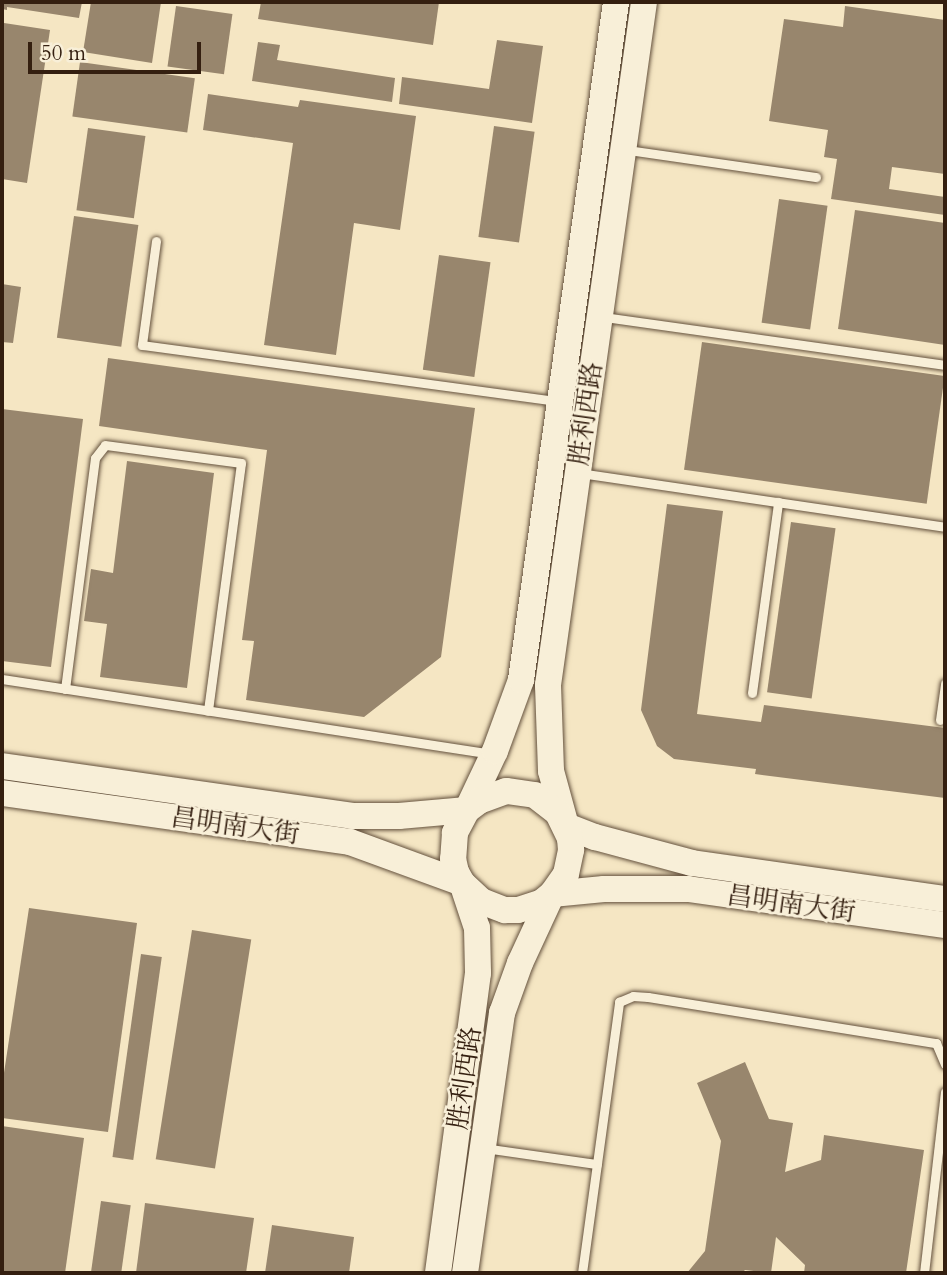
<!DOCTYPE html>
<meta charset="utf-8">
<style>
body{margin:0}
#map{position:relative;width:947px;height:1275px;overflow:hidden;background:#f5e6c3;font-family:Cardo,"Noto Serif SC",serif}
div>[style]{position:absolute}
[style*='--x']{left:calc(var(--x)*1px);top:calc(var(--y)*1px);width:calc(var(--w)*1px);rotate:calc(var(--a)*1deg)}
.building>*{inset:0;background:#98866d;transform-origin:0 0}
.roads{filter:drop-shadow(0 0 2px #64513d) drop-shadow(0 0 2px #64513d)}
.lane>*{height:9px;margin:-4.5px;padding:0 4.5px;transform-origin:4.5px;border-radius:4.5px;background:#f8efd8}
.secondary>*{height:26px;margin:-13px;padding:0 13px;transform-origin:13px;border-radius:13px;background:#f8efd8}
span{translate:-50% -50%;white-space:nowrap;text-align:center;line-height:1.15;-webkit-text-stroke:5px #f8efd8;paint-order:stroke}
.street-label{font-size:26px;color:#341f10}
.frame{position:absolute;inset:0;border:4px solid #341f10;pointer-events:none}
.scale{position:absolute;left:28px;top:42px;width:173px;height:32px;box-sizing:border-box;border:4px solid #341f10;border-top:0;padding-left:9px;font-size:21px;line-height:24px;white-space:nowrap;color:#341f10;-webkit-text-stroke:5px #f8efd8;paint-order:stroke}
</style>
<div id="map">
<div class="building">
<i style="clip-path:polygon(2px 2px,82px 2px,79px 18px,7px 7px,7px 10px,2px 9px)"></i>
<i style="clip-path:polygon(91px 2px,161px 2px,152px 63px,83px 52px)"></i>
<i style="clip-path:polygon(261px 2px,439px 2px,433px 45px,258px 19px)"></i>
<i style="left:176px;top:6px;width:57px;height:61px;rotate:8deg"></i>
<i style="clip-path:polygon(845px 6px,945px 20px,945px 174px,892px 167px,889px 189px,945px 197px,945px 215px,831px 199px,837px 159px,824px 157px,828px 130px,769px 121px,784px 19px,843px 27px)"></i>
<i style="clip-path:polygon(4px 23px,50px 30px,27px 183px,2px 179px)"></i>
<i style="clip-path:polygon(497px 40px,543px 46px,532px 123px,399px 104px,402px 77px,489px 89px)"></i>
<i style="clip-path:polygon(258px 42px,280px 45px,277px 60px,395px 78px,392px 102px,252px 81px)"></i>
<i style="left:80px;top:62px;width:116px;height:55px;rotate:8deg"></i>
<i style="clip-path:polygon(208px 94px,298px 107px,300px 100px,416px 116px,400px 230px,354px 223px,336px 355px,264px 345px,293px 143px,203px 130px)"></i>
<i style="left:494px;top:126px;width:41px;height:112px;rotate:8deg"></i>
<i style="left:88px;top:128px;width:58px;height:83px;rotate:8deg"></i>
<i style="left:779px;top:199px;width:49px;height:125px;rotate:8deg"></i>
<i style="clip-path:polygon(855px 210px,945px 223px,945px 345px,838px 329px)"></i>
<i style="left:74px;top:216px;width:65px;height:123px;rotate:8deg"></i>
<i style="left:439px;top:255px;width:52px;height:116px;rotate:8deg"></i>
<i style="clip-path:polygon(2px 284px,21px 287px,13px 343px,2px 342px)"></i>
<i style="left:702px;top:342px;width:245px;height:129px;rotate:8deg"></i>
<i style="clip-path:polygon(108px 358px,475px 408px,441px 657px,364px 717px,246px 700px,254px 641px,242px 640px,267px 450px,99px 426px)"></i>
<i style="clip-path:polygon(2px 409px,83px 419px,51px 667px,2px 661px)"></i>
<i style="clip-path:polygon(127px 461px,214px 473px,187px 688px,100px 677px,107px 624px,84px 621px,91px 569px,113px 573px)"></i>
<i style="clip-path:polygon(667px 504px,723px 511px,697px 714px,761px 722px,764px 705px,945px 728px,945px 798px,755px 774px,756px 769px,674px 759px,657px 746px,641px 710px)"></i>
<i style="left:791px;top:522px;width:45px;height:172px;rotate:8deg"></i>
<i style="clip-path:polygon(29px 908px,137px 923px,108px 1132px,2px 1118px,2px 1086px)"></i>
<i style="left:192px;top:930px;width:60px;height:232px;rotate:9deg"></i>
<i style="left:141px;top:954px;width:21px;height:205px;rotate:8deg"></i>
<i style="clip-path:polygon(745px 1062px,769px 1119px,793px 1123px,785px 1172px,821px 1160px,824px 1135px,924px 1150px,906px 1273px,804px 1273px,805px 1265px,776px 1237px,771px 1273px,745px 1270px,742px 1273px,687px 1273px,705px 1251px,721px 1141px,697px 1083px)"></i>
<i style="clip-path:polygon(2px 1126px,84px 1138px,65px 1273px,2px 1273px)"></i>
<i style="left:101px;top:1201px;width:30px;height:73px;rotate:8deg"></i>
<i style="clip-path:polygon(145px 1203px,254px 1218px,246px 1273px,136px 1273px)"></i>
<i style="clip-path:polygon(272px 1225px,354px 1237px,349px 1273px,265px 1273px)"></i>
</div>
<div class="roads">
<div class="lane">
<i style="--x:628;--y:150;--w:190;--a:8.2"></i>
<i style="--x:156;--y:241;--w:105;--a:97.7"></i>
<i style="--x:142;--y:345;--w:420;--a:7.7"></i>
<i style="--x:604;--y:317;--w:344;--a:8"></i>
<i style="--x:580;--y:473;--w:369;--a:8.4"></i>
<i style="--x:2;--y:679;--w:496;--a:8.7"></i>
<i style="--x:65;--y:689;--w:233;--a:-82.6"></i>
<i style="--x:95;--y:458;--w:16;--a:-52"></i>
<i style="--x:105;--y:445;--w:137;--a:7.5"></i>
<i style="--x:241;--y:463;--w:250;--a:97.6"></i>
<i style="--x:752;--y:693;--w:193;--a:-82.2"></i>
<i style="--x:940;--y:720;--w:37;--a:-82"></i>
<i style="--x:484;--y:1148;--w:114;--a:8.1"></i>
<i style="--x:582;--y:1273;--w:274;--a:-82.2"></i>
<i style="--x:619;--y:1002;--w:15;--a:-23"></i>
<i style="--x:633;--y:996;--w:15;--a:4"></i>
<i style="--x:648;--y:997;--w:292;--a:9.1"></i>
<i style="--x:936;--y:1043;--w:23;--a:67"></i>
<i style="--x:924;--y:1273;--w:182;--a:-83.4"></i>
</div>
<div class="secondary">
<i style="--x:644;--y:2;--w:690;--a:98"></i>
<i style="--x:548;--y:685;--w:86;--a:88"></i>
<i style="--x:551;--y:771;--w:57;--a:74.7"></i>
<i style="--x:566;--y:826;--w:31;--a:21"></i>
<i style="--x:595;--y:837;--w:100;--a:15"></i>
<i style="--x:692;--y:863;--w:256;--a:8.1"></i>
<i style="--x:2;--y:766;--w:354;--a:8.1"></i>
<i style="--x:352;--y:816;--w:47;--a:0"></i>
<i style="--x:399;--y:816;--w:68;--a:-5"></i>
<i style="--x:467;--y:810;--w:65;--a:-64.6"></i>
<i style="--x:495;--y:751;--w:76;--a:-69.9"></i>
<i style="--x:521;--y:680;--w:685;--a:-82.02"></i>
<i style="--x:2;--y:793;--w:351;--a:8"></i>
<i style="--x:350;--y:842;--w:119;--a:20.1"></i>
<i style="--x:462;--y:883;--w:26;--a:43"></i>
<i style="--x:481;--y:901;--w:26;--a:21"></i>
<i style="--x:505;--y:910;--w:13;--a:0"></i>
<i style="--x:518;--y:910;--w:25;--a:-18"></i>
<i style="--x:542;--y:902;--w:13;--a:-39"></i>
<i style="--x:552;--y:894;--w:24;--a:-55"></i>
<i style="--x:566;--y:874;--w:25;--a:-78"></i>
<i style="--x:571;--y:850;--w:12;--a:-95"></i>
<i style="--x:570;--y:838;--w:28;--a:-116"></i>
<i style="--x:558;--y:813;--w:29;--a:-142"></i>
<i style="--x:535;--y:795;--w:29;--a:-172"></i>
<i style="--x:506;--y:791;--w:29;--a:160"></i>
<i style="--x:479;--y:801;--w:15;--a:143"></i>
<i style="--x:467;--y:810;--w:26;--a:118"></i>
<i style="--x:455;--y:833;--w:26;--a:94"></i>
<i style="--x:453;--y:859;--w:13;--a:77"></i>
<i style="--x:456;--y:872;--w:13;--a:61"></i>
<i style="--x:462;--y:883;--w:47;--a:71.6"></i>
<i style="--x:477;--y:928;--w:45;--a:88.7"></i>
<i style="--x:478;--y:973;--w:303;--a:97.6"></i>
<i style="--x:465;--y:1273;--w:263;--a:-81.9"></i>
<i style="--x:502;--y:1013;--w:53;--a:-70.2"></i>
<i style="--x:520;--y:963;--w:76;--a:-65.1"></i>
<i style="--x:552;--y:894;--w:52;--a:-5.5"></i>
<i style="--x:604;--y:889;--w:84;--a:0"></i>
<i style="--x:688;--y:889;--w:260;--a:8"></i>
</div>
</div>
<div class="street-label">
<span style="left:586px;top:414px;rotate:-82deg">胜利西路</span>
<span style="left:235px;top:826px;rotate:8deg">昌明南大街</span>
<span style="left:791px;top:904px;rotate:8deg">昌明南大街</span>
<span style="left:465px;top:1078px;rotate:-82deg">胜利西路</span>
</div>
<div class="frame"></div>
<div class="scale">50 m</div>
</div>
